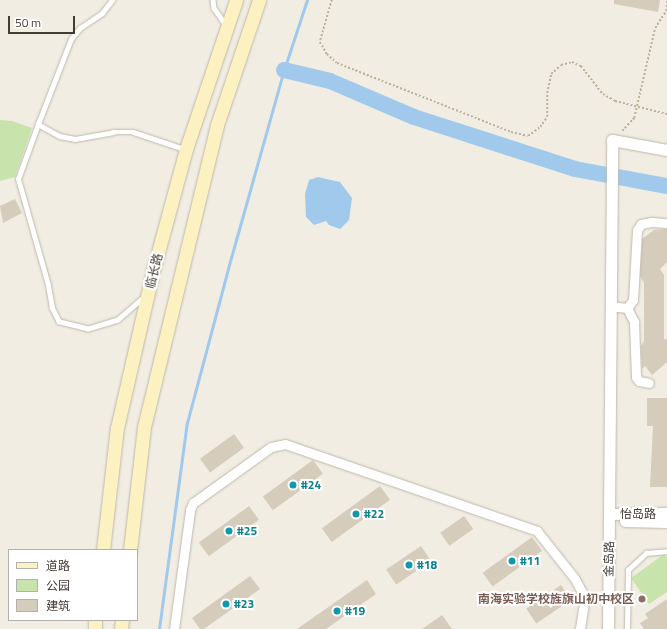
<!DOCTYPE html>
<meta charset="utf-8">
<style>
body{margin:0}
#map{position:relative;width:667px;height:629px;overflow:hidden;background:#f1ede3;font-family:"Titillium Web","Noto Sans SC",sans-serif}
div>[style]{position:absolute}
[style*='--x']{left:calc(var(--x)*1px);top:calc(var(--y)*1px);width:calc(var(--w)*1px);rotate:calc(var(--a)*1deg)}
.green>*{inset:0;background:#c8e4ac}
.water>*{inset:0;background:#a0c9ec}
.stream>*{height:2.5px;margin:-1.25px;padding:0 1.25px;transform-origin:1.25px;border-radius:1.25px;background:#a0c9ec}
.river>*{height:16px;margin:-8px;padding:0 8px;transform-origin:8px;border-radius:8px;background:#a0c9ec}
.building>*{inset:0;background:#d5ccbc;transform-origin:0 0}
.path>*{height:1.5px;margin-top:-0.75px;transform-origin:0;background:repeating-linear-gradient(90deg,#bdb298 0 2px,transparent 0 4px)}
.roads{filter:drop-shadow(0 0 1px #bfb8a9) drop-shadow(0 0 1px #bfb8a9)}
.service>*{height:4.5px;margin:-2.25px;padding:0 2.25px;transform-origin:2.25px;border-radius:2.25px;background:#fff}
.minor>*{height:9px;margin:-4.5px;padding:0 4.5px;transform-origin:4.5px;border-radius:4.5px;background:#fff}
.tertiary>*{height:11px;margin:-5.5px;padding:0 5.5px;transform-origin:5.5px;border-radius:5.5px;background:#fff}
.secondary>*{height:13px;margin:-6.5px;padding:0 6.5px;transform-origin:6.5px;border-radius:6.5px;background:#fcf1c1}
.dots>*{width:11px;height:11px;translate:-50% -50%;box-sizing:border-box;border:2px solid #fff;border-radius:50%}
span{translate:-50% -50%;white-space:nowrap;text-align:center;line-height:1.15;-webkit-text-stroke:4px #fff;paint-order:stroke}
.street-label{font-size:12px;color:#423d33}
.culture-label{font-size:12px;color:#0d838f;font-weight:700}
.left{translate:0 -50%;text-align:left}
.education-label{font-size:12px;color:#785e54;font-weight:700}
.right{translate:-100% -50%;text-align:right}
.legend{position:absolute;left:8px;top:549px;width:130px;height:72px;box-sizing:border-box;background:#fff;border:1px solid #b3b1ad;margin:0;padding:5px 7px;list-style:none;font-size:12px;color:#423d33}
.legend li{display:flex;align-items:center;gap:8px;height:20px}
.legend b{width:20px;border:1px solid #b3b1ad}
.scale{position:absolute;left:8px;top:16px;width:67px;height:18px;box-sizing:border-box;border:2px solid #423d33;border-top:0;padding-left:5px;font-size:12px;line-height:14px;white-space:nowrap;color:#423d33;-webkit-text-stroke:3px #fff;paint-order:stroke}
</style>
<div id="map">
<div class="green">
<i style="clip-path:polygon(0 120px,12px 121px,32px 128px,15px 177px,0 181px)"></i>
<i style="clip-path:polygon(664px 554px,667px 558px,667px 592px,649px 604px,631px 578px)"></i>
</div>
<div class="water">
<i style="clip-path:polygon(318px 177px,340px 182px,352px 198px,349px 220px,340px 229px,329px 225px,326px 221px,314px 225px,306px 217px,305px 194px,309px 180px)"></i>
</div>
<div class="stream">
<i style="--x:159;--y:629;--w:208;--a:-82.3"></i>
<i style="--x:187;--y:423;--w:171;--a:-75.1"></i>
<i style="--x:231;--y:258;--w:195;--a:-74.3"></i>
<i style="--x:284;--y:70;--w:74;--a:-71.8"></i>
</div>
<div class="river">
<i style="--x:284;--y:70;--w:47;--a:13.4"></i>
<i style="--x:330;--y:81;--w:91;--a:23.2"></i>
<i style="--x:414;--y:117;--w:169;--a:17.9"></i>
<i style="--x:575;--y:169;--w:94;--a:10.5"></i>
</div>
<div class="building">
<i style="clip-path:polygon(614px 0,660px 0,658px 12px,614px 4px)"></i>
<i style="clip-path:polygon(15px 199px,22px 213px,3px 223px,0 206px)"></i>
<i style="clip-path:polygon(667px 229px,667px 262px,660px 269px,664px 275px,664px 340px,667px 338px,667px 362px,652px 375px,645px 366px,642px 369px,641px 346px,644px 341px,644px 283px,640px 276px,642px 239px,654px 230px)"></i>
<i style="clip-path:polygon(647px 398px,667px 398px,667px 487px,650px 487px,653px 426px,647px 426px)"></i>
<i style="left:234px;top:434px;width:17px;height:42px;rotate:54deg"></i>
<i style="left:313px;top:460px;width:17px;height:62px;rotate:54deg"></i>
<i style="left:380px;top:486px;width:17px;height:72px;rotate:54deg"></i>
<i style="left:249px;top:506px;width:17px;height:62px;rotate:54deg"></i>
<i style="left:464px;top:516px;width:16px;height:29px;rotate:55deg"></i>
<i style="left:532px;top:537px;width:17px;height:61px;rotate:54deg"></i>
<i style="left:421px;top:546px;width:18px;height:42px;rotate:56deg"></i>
<i style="clip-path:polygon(250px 576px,260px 589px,204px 629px,200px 629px,192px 618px)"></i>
<i style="clip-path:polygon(367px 580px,376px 594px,326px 629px,297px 629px)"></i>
<i style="left:561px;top:585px;width:18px;height:42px;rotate:56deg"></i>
<i style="clip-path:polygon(667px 599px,667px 629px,644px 629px,640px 623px,648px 618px,645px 614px)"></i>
<i style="clip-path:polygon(442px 615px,452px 629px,422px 629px)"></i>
</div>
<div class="path">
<i style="--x:332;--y:0;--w:44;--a:105.9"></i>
<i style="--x:320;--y:42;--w:14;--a:60"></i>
<i style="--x:327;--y:54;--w:13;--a:42"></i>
<i style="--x:337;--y:63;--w:187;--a:21.6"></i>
<i style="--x:511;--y:132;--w:17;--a:13"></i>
<i style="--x:528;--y:136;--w:15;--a:-37"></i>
<i style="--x:540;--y:127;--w:12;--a:-55"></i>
<i style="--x:547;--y:117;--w:24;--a:-90"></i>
<i style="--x:547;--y:93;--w:19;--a:-78"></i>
<i style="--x:551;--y:74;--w:13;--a:-42"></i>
<i style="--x:561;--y:65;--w:11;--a:-15"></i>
<i style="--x:572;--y:62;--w:10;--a:24"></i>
<i style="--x:581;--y:66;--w:36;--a:52"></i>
<i style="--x:603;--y:94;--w:14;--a:30"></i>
<i style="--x:615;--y:101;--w:54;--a:14"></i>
<i style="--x:622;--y:131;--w:18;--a:-47"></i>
<i style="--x:634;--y:118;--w:92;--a:-76.9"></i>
<i style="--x:655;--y:28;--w:20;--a:-57"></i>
<i style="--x:666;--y:11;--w:11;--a:-85"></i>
</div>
<div class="roads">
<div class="service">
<i style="--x:213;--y:0;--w:8;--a:83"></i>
<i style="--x:214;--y:8;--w:21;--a:55"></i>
<i style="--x:38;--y:124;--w:91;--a:-68.8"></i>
<i style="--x:71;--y:39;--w:14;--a:-51"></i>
<i style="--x:80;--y:28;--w:27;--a:-34"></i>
<i style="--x:102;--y:13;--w:16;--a:-52"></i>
<i style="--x:142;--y:299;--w:32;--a:139"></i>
<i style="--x:118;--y:320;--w:31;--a:163"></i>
<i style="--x:88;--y:329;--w:30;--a:-166"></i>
<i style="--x:59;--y:322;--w:16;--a:-117"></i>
<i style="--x:52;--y:308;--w:23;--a:-100"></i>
<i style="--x:48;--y:285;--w:110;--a:-105.8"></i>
<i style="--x:18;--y:179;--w:59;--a:-70"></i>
<i style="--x:38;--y:124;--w:25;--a:29"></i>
<i style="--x:60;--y:136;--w:15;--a:11"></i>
<i style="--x:75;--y:139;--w:39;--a:-10"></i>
<i style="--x:113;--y:132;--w:20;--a:0"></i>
<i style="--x:133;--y:132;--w:54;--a:18.4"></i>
<i style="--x:627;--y:629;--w:59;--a:-89"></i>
<i style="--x:628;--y:570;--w:25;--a:-43"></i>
<i style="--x:646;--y:553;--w:21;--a:-5"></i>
</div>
<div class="minor">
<i style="--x:610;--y:306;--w:17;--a:7"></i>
<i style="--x:627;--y:308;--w:10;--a:-53"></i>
<i style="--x:633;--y:300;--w:70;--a:-86.7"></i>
<i style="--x:637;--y:230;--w:7;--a:-56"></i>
<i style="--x:641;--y:224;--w:10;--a:-11"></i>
<i style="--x:651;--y:222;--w:16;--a:4"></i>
<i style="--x:627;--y:308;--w:16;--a:63"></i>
<i style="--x:634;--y:322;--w:55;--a:87.9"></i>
<i style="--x:636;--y:377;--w:5;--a:53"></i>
<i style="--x:639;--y:381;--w:10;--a:11"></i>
<i style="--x:174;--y:629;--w:120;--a:-82.3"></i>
<i style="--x:190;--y:510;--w:8;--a:-67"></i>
<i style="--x:193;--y:503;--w:96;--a:-35.7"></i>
<i style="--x:271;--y:447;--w:14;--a:-12"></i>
<i style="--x:285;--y:444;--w:267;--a:19"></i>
<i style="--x:537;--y:531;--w:61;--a:51.6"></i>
<i style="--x:575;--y:579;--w:15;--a:62"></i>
<i style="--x:582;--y:592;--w:11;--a:80"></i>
<i style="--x:584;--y:603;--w:26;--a:99"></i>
</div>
<div class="tertiary">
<i style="--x:610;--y:514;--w:57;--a:-1"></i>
<i style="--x:625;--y:521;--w:42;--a:1.4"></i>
<i style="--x:608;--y:629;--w:489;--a:-89.5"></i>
<i style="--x:612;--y:140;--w:56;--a:10.3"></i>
</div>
<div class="secondary">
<i style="--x:103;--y:550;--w:123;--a:-83.5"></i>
<i style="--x:117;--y:428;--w:165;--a:-77.1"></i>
<i style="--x:154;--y:267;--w:122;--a:-74.8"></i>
<i style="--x:186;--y:149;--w:157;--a:-71.4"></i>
<i style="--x:130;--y:550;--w:124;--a:-83.5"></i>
<i style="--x:144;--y:427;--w:311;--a:-76.4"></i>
<i style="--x:217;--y:125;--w:132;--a:-71.4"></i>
<i style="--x:95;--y:629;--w:9;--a:-90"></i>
<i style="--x:121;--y:629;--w:9;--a:-84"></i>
</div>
</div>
<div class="dots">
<i style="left:293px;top:485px;background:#0f9aa8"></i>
<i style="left:356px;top:514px;background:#0f9aa8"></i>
<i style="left:229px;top:531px;background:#0f9aa8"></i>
<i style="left:512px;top:561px;background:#0f9aa8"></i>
<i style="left:409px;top:565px;background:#0f9aa8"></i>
<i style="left:642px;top:599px;background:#8d6e63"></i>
<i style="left:226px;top:604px;background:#0f9aa8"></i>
<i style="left:337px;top:611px;background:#0f9aa8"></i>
</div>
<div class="street-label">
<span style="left:154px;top:271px;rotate:-76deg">临长路</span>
<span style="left:638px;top:514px">怡岛路</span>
<span style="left:609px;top:559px;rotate:-89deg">金岛路</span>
</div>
<div class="culture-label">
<span class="left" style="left:301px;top:485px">#24</span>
<span class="left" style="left:364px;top:514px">#22</span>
<span class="left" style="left:237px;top:531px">#25</span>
<span class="left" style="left:520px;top:561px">#11</span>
<span class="left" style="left:417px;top:565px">#18</span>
<span class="left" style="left:234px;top:604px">#23</span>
<span class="left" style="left:345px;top:611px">#19</span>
</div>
<div class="education-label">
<span class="right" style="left:634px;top:599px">南海实验学校旌旗山初中校区</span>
</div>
<ul class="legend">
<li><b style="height:5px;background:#fcf1c1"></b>道路</li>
<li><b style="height:11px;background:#c8e4ac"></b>公园</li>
<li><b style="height:11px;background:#d5ccbc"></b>建筑</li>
</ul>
<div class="scale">50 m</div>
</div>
